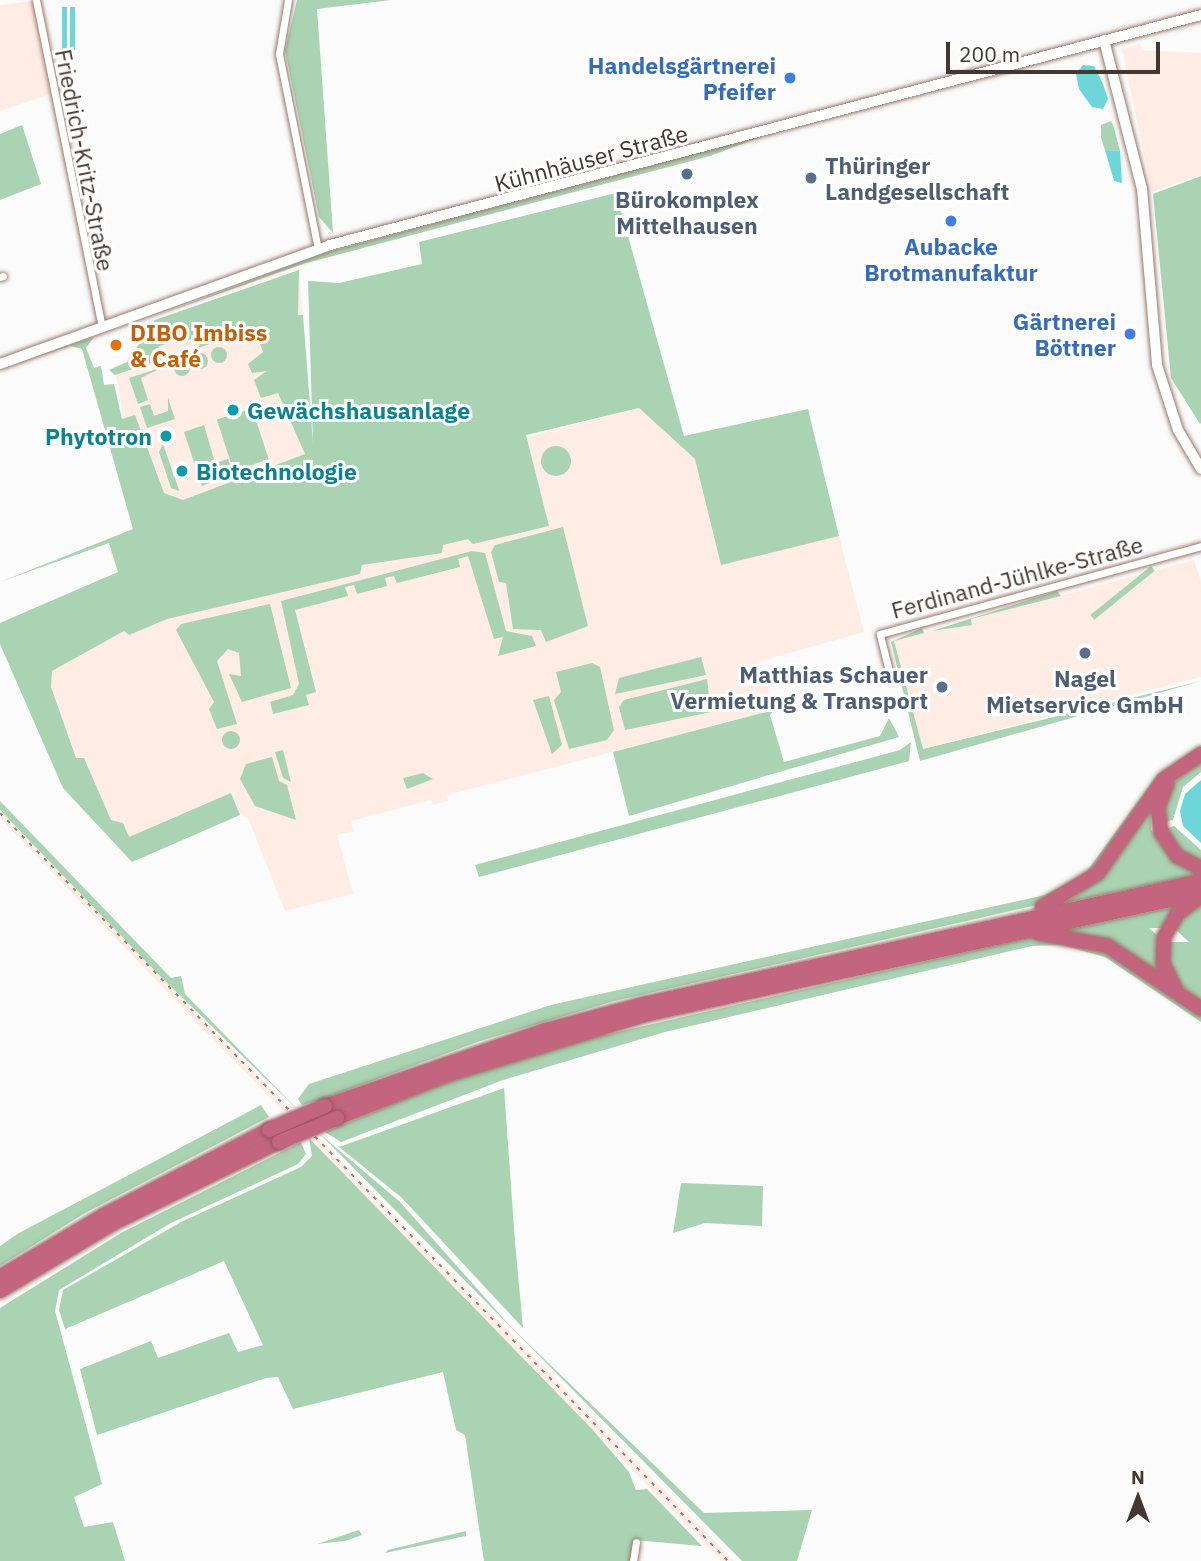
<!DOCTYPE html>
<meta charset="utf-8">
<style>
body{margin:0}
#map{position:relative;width:1201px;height:1561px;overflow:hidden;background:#fbfbfb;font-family:"IBM Plex Sans",sans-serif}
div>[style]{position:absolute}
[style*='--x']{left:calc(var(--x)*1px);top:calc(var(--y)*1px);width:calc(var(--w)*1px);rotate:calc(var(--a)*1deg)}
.built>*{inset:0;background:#feece5}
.green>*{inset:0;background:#a9d3b3;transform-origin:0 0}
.round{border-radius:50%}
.water>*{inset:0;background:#6dd6d9;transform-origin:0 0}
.roads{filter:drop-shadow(0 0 2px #98786a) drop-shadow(0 0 2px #98786a)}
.minor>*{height:7px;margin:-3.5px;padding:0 3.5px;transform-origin:3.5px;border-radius:3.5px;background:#fff}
.tertiary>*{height:10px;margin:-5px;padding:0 5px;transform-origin:5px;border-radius:5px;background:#fff}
.motorway>*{height:14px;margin:-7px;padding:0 7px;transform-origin:7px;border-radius:7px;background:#c46580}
.rail>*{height:2px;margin-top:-1px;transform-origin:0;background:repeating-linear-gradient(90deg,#908884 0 3.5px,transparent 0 10.5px)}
.bridges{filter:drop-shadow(0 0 2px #975564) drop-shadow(0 0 2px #975564)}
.motorway-bridge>*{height:14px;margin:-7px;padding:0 7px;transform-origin:7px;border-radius:7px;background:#c46580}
.dots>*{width:19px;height:19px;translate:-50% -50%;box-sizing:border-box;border:4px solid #fff;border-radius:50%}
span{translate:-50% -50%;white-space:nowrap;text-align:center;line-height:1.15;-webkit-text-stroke:6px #fff;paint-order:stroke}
.shop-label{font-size:23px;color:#366cbe;font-weight:700}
.right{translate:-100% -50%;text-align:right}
.street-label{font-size:23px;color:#443630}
.service-label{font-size:23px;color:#4e5e75;font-weight:700}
.left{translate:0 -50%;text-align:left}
.food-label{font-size:23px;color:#c56008;font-weight:700}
.culture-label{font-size:23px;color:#0d838f;font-weight:700}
.north{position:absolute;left:1103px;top:1463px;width:70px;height:70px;-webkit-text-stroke:5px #fff;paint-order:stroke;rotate:0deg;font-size:19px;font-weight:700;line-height:28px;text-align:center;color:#443630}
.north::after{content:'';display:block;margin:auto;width:24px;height:32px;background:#443630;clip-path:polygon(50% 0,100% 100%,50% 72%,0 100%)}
.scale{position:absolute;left:946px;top:42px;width:214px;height:32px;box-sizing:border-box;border:4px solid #443630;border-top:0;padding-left:9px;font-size:21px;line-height:24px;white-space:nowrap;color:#443630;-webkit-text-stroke:5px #fff;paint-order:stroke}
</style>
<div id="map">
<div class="built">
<i style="clip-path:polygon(41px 0,50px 94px,0 111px,0 5px)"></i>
<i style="clip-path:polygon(1140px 44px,1142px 50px,1201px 53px,1201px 175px,1152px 192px,1122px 49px)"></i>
<i style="clip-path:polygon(299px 270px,314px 472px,144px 521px,114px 366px,127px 362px,155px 320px)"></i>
<i style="clip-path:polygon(639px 408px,695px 459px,817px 452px,864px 632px,760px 661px,757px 673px,764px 671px,774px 710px,447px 795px,448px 801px,433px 805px,431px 800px,351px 821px,353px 831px,337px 835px,353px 894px,285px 911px,248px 818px,240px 815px,132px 862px,63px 788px,0 644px,0 623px,118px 572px,108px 547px)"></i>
<i style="clip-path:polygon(1194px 560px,1201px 582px,1201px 677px,922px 749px,894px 641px,962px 622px,964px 628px,971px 620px)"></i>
<i style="clip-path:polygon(0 810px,227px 1044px,734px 1561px,721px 1561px,151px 975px,0 818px)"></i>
</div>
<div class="green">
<i style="clip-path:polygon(297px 0,391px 0,317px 9px,333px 233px,319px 217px,285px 50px)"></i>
<i style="clip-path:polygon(1111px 121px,1114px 128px,1120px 151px,1105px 150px,1101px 138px,1101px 125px)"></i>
<i style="clip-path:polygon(22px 125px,41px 184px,0 200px,0 134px)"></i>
<i style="clip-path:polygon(766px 135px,710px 156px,303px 264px,156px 316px,324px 253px)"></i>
<i style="clip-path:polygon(1201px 176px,1201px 423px,1200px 424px,1171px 378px,1153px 194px)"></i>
<i style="clip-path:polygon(616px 193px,684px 436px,808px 409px,839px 536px,721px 565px,695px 459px,639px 408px,526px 435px,549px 526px,473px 544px,468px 539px,443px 545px,442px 553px,362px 565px,360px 574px,167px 619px,129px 635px,124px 631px,52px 671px,51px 687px,76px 758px,84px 758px,111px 820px,123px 823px,129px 837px,231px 793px,240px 815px,132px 862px,63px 788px,0 644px,0 623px,118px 572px,109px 543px,0 582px,133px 529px,82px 349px,70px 346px,0 369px,94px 337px,86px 348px,94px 368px,101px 366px,104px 385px,114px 384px,122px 419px,135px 415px,164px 493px,183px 500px,305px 454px,278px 393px,261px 398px,254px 380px,267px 371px,252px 373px,248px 364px,263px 352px,255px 329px,230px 329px,232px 336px,198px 348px,202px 339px,175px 340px,158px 347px,168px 357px,115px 375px,109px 370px,127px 362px,155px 320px,299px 270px,298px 315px,303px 315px,313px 443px,308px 281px,339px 283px,422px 264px,419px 242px)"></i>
<i class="round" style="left:211px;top:347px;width:16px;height:16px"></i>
<i class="round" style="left:192px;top:353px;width:16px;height:16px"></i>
<i class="round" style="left:174px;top:360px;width:16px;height:16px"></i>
<i style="clip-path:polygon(163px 367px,141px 378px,148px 400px,138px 404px,129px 378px)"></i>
<i style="clip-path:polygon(168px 398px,175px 419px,147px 428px,140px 407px,150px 404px,154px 416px,168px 411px)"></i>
<i style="left:252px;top:408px;width:54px;height:37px;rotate:72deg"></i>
<i style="clip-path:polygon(204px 425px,215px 463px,228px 459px,233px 473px,202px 486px,184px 432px)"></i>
<i style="clip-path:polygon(163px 444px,179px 490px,179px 491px,171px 488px,159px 452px)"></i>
<i class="round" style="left:541px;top:446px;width:30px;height:30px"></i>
<i style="clip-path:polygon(563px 527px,588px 626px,546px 642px,541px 630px,513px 629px,506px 583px,499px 582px,491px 552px,495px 545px)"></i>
<i style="clip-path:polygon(472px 551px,485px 553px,506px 631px,532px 636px,536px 646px,498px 656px,503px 637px,494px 639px,468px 556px,458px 559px,460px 567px,397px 583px,394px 576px,385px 578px,387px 586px,357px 594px,354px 585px,345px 587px,348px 596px,295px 610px,316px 692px,306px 695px,309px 705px,273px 714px,270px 702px,293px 695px,299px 684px,281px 601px)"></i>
<i style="left:1151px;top:566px;width:6px;height:78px;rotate:51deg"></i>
<i style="clip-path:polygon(1057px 591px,1061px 596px,971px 619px,972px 625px,932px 631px)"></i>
<i style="clip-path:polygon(270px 604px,291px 688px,242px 702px,229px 674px,241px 676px,239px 653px,228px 649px,217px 661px,237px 724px,217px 729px,209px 709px,214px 702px,176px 630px,181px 624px)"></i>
<i style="clip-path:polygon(922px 628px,924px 633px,894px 641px,923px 749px,1201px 681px,920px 761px,891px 642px)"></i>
<i style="clip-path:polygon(701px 657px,706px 675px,615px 694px,619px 678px)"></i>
<i style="clip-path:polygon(592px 663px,600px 667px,614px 730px,607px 740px,569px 749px,554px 700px,561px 692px,556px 672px)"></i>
<i style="clip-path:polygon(707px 679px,711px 712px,625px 730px,619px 707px,624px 700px)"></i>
<i style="clip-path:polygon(549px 696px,562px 745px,552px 754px,533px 700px)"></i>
<i style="clip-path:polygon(774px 710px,770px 715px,784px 762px,880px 736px,889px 718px,899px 737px,629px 816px,613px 752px)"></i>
<i class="round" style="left:222px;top:731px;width:18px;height:18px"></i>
<i style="clip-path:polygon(911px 742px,909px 761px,479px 877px,475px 865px,900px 750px)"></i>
<i style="clip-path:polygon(1201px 745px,1093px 873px,1041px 904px,614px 1001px,480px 1041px,323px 1099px,302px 1105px,298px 1099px,309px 1084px,551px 1005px,1045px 895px,1085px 874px,1157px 775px)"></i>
<i style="clip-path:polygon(283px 750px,291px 782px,283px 778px,275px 752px)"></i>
<i style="clip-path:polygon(272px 757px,279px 781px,287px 785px,296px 820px,255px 806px,240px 779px,246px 764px)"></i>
<i style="clip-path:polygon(1201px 760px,1201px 772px,1183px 787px,1173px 820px,1165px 822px,1161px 809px,1171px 785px)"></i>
<i style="clip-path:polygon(423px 773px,433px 779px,407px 789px,403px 778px)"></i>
<i style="clip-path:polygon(0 801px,171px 978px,181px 976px,185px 994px,297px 1109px,156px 972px,0 810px)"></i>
<i style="clip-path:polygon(1150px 802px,1151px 830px,1201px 874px,1065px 903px,1088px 887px)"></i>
<i style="clip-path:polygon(1174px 826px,1201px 850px,1201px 865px,1190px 861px,1165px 829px)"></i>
<i style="clip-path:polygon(1201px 903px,1201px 1003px,1171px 976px,1168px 942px,1189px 942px,1173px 927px)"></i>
<i style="clip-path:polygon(1183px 905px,1164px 928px,1149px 928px,1160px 938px,1167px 982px,1100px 938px,1063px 931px)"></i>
<i style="clip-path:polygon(1038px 936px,1093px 943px,1201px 1013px,1201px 1022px,1105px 957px,1061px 945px,1032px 946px,665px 1032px,503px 1080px,341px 1142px,325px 1132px,437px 1086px,578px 1041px)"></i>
<i style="clip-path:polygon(504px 1088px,515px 1242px,523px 1328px,402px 1198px,339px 1147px)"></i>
<i style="clip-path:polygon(261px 1105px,269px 1117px,85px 1213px,0 1266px,0 1246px,19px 1233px)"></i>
<i style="clip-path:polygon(320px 1134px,400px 1202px,512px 1328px,704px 1513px,812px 1510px,797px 1561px,742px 1561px)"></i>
<i style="clip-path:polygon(309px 1138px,592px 1429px,629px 1472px,636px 1490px,647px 1489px,702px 1546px,634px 1540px,631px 1561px,484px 1561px,465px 1435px,456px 1430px,443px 1372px,293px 1409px,278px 1377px,266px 1378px,97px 1435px,80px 1369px,151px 1341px,158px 1358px,229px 1333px,238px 1352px,263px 1345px,224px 1261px,65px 1329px,59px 1310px,63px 1290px,181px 1222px,301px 1167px,312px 1156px)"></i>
<i style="clip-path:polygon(301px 1142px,306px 1154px,298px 1164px,171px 1223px,59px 1290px,55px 1311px,102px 1484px,74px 1497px,84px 1527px,113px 1522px,125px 1561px,0 1561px,0 1308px,121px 1233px)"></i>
<i style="clip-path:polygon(681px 1183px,763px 1186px,762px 1226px,705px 1223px,673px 1233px)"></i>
<i style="clip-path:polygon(359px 1530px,362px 1535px,345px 1541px,317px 1544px)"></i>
<i style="clip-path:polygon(466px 1531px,466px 1536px,385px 1553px,388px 1550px)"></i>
</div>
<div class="water">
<i style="left:62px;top:7px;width:5px;height:43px"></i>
<i style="left:70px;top:7px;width:5px;height:43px"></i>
<i style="clip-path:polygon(1083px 65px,1094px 66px,1103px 84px,1108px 99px,1103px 109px,1092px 107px,1079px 89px,1076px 74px)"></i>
<i style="clip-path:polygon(1105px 150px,1120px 151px,1122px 183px,1114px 181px)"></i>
<i style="clip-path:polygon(1201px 780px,1201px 843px,1183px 826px,1180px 811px,1185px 794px)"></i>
</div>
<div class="roads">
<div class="minor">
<i style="--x:36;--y:0;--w:334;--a:78.6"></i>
<i style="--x:288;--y:0;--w:55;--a:99.5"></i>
<i style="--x:279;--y:54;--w:199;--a:78.7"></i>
<i style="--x:0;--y:277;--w:3;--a:-18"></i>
<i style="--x:889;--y:671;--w:38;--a:-104"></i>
<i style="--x:880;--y:634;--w:333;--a:-15.3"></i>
<i style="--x:633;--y:1561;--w:19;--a:-81"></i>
</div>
<div class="tertiary">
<i style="--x:1104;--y:40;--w:154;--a:75.7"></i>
<i style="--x:1142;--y:189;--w:177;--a:85.1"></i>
<i style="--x:1157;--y:365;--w:68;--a:72.1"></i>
<i style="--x:1178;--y:430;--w:45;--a:59.5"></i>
<i style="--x:0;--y:364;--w:351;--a:-19.8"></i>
<i style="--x:330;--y:245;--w:901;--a:-14.79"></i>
</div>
<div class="motorway">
<i style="--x:1167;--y:784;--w:26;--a:111"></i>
<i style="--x:1158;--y:808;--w:24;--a:83"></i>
<i style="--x:1161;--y:832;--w:29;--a:56"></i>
<i style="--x:1177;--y:856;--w:27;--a:27"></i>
<i style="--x:1042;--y:907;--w:66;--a:-31.3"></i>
<i style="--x:1098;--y:873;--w:115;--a:-54.9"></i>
<i style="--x:1164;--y:779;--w:45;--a:-34"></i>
<i style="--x:1038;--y:933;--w:71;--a:10.5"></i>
<i style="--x:1108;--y:946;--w:112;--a:34.1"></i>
<i style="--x:1176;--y:990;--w:30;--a:-116"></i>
<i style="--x:1163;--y:963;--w:26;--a:-88"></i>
<i style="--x:1164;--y:937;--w:28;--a:-60"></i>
<i style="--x:1178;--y:913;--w:29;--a:-36"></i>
<i style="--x:325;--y:1106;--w:231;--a:-19"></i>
<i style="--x:543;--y:1031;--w:105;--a:-15"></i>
<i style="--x:644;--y:1004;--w:570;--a:-12.45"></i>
<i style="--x:337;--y:1118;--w:118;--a:-21.4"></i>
<i style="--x:447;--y:1075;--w:206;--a:-16.9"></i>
<i style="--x:644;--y:1015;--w:570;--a:-12.35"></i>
<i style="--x:0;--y:1277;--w:121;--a:-30.8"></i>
<i style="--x:104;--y:1215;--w:186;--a:-27.3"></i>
<i style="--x:0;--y:1291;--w:131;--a:-30.9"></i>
<i style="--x:112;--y:1224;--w:186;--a:-26.2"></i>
</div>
</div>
<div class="rail">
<i style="--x:0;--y:813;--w:1044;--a:45.78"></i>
</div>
<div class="bridges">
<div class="motorway-bridge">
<i style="--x:269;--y:1130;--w:61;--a:-23.2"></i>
<i style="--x:279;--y:1142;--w:63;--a:-22.5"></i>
</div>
</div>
<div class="dots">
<i style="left:790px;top:78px;background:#3f7fe0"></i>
<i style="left:687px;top:174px;background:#5c6f8a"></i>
<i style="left:811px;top:178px;background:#5c6f8a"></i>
<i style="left:951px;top:221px;background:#3f7fe0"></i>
<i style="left:1130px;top:334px;background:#3f7fe0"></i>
<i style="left:116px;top:345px;background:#e8710a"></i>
<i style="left:233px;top:410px;background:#0f9aa8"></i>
<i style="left:166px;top:436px;background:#0f9aa8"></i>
<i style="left:182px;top:471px;background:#0f9aa8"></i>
<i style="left:1085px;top:653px;background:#5c6f8a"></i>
<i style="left:942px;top:687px;background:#5c6f8a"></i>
</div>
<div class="shop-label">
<span class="right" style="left:776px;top:78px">Handelsgärtnerei<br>Pfeifer</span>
<span style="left:951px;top:259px">Aubacke<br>Brotmanufaktur</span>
<span class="right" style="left:1116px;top:334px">Gärtnerei<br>Böttner</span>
</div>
<div class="street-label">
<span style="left:591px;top:158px;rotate:-15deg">Kühnhäuser Straße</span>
<span style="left:85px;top:160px;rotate:79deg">Friedrich-Kritz-Straße</span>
<span style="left:1017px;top:577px;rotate:-15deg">Ferdinand-Jühlke-Straße</span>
</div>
<div class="service-label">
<span class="left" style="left:825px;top:178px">Thüringer<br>Landgesellschaft</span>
<span style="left:687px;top:212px">Bürokomplex<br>Mittelhausen</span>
<span class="right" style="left:928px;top:687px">Matthias Schauer<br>Vermietung &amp; Transport</span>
<span style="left:1085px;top:691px">Nagel<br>Mietservice GmbH</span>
</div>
<div class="food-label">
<span class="left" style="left:130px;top:345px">DIBO Imbiss<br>&amp; Café</span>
</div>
<div class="culture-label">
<span class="left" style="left:247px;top:410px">Gewächshausanlage</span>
<span class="right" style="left:152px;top:436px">Phytotron</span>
<span class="left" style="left:196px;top:471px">Biotechnologie</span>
</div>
<div class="north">N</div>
<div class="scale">200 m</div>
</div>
